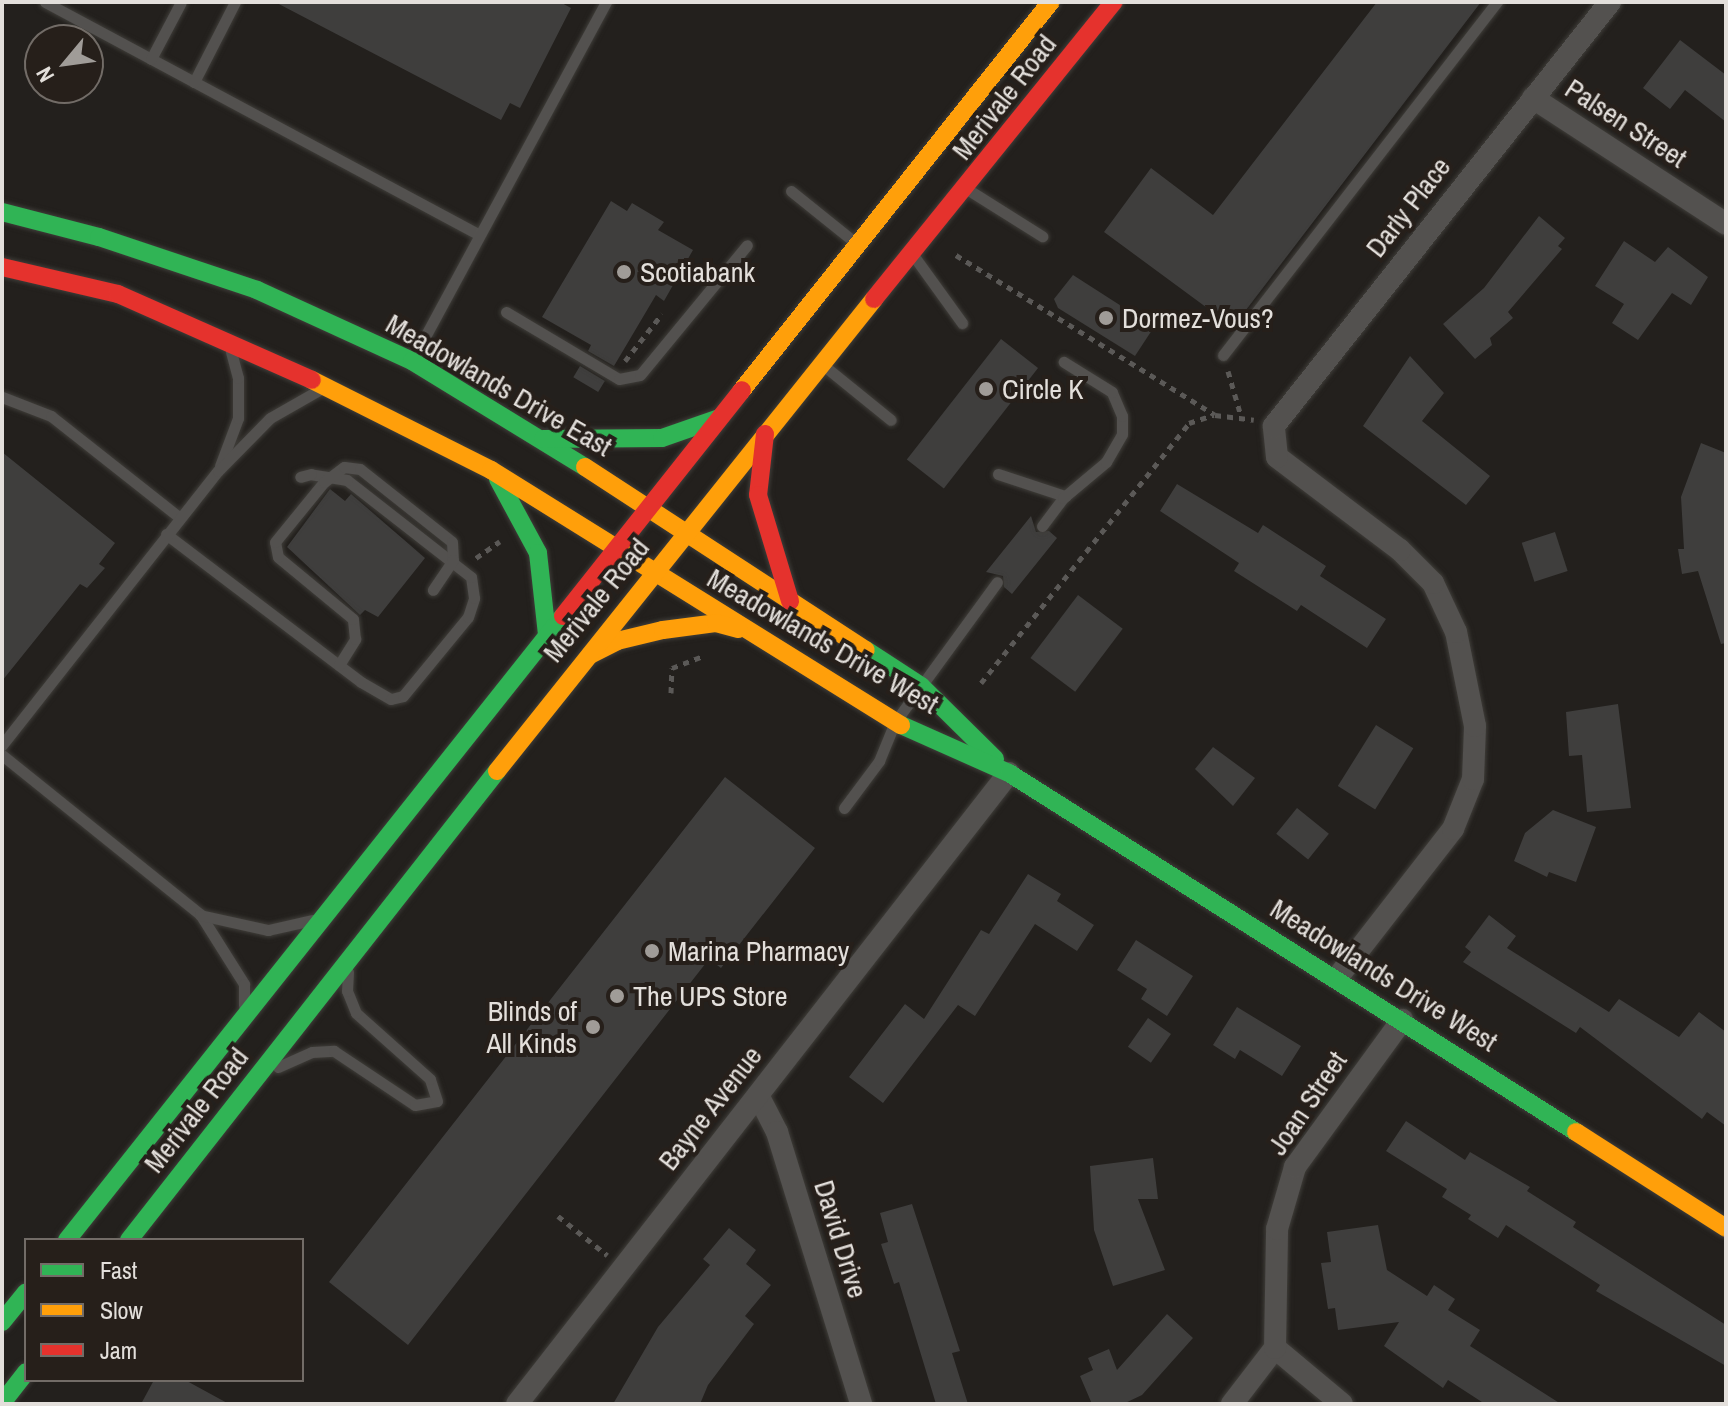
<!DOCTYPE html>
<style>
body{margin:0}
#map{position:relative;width:1728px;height:1406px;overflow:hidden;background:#23201d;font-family:"Archivo Narrow",sans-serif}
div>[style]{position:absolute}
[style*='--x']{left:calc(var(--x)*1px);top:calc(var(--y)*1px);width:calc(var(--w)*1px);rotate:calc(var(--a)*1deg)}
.building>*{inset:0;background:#3f3e3d;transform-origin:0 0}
.path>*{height:5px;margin-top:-2.5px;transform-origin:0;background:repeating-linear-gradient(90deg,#5b5957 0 6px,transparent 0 12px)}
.roads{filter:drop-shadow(0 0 2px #3f3d39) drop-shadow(0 0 2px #3f3d39)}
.lane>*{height:11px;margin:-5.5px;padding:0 5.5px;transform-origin:5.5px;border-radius:5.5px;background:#53514f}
.street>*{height:22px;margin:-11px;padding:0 11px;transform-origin:11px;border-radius:11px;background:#53514f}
.fast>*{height:18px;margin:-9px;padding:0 9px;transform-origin:9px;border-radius:9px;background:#30b455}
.slow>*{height:18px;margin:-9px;padding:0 9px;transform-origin:9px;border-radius:9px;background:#ff9f0a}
.jam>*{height:18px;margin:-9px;padding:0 9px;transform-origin:9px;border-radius:9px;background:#e5322d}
.dots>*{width:22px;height:22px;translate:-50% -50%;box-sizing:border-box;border:4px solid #261f1a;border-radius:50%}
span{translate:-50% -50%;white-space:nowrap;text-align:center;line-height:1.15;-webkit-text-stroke:8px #261f1a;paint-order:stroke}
.street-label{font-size:28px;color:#e3dfdb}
.poi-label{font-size:28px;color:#e3dfdb}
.left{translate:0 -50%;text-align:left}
.right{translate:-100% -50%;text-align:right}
.frame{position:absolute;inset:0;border:4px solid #e3dfdb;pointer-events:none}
.legend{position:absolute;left:24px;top:1238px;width:280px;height:144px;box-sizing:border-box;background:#261f1a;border:2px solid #726c67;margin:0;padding:10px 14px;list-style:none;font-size:24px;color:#e3dfdb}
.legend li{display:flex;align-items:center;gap:16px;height:40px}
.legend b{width:40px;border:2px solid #726c67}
.north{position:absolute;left:24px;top:24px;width:80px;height:80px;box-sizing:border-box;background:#261f1a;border:2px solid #726c67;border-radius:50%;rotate:241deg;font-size:22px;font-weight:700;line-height:32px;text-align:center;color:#e3dfdb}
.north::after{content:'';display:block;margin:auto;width:28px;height:36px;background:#a09c98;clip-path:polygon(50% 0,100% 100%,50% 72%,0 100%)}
</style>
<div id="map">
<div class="building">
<i style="clip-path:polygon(275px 2px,560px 2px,571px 8px,520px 108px,510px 103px,501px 120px)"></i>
<i style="clip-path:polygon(1377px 2px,1481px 2px,1233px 327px,1104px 232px,1151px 168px,1213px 215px)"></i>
<i style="clip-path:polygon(1680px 40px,1726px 75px,1726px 122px,1685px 90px,1670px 109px,1643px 88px)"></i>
<i style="clip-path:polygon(611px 201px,627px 211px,632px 203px,664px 222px,658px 230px,693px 250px,664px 301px,656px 295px,614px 366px,588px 351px,591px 345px,542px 317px)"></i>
<i style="clip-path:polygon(1539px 216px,1565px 238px,1558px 246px,1562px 249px,1508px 312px,1513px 318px,1490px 338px,1492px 345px,1475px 359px,1443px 324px,1484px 288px)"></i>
<i style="clip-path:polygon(1624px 241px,1655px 262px,1668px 247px,1708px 277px,1691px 305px,1672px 293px,1638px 340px,1612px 323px,1624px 304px,1595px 286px)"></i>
<i style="clip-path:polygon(1073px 275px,1154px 327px,1135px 356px,1058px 308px,1054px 299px)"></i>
<i style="left:1001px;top:339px;width:47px;height:153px;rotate:38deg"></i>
<i style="clip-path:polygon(1410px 356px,1444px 393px,1422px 421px,1490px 476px,1466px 505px,1363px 426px)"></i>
<i style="left:580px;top:366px;width:29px;height:13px;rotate:31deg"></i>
<i style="clip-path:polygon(1701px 443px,1726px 453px,1726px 643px,1721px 644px,1698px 571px,1682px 574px,1678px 549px,1684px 549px,1681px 497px)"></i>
<i style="clip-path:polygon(2px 452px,115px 543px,99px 564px,105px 568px,87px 588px,80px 584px,2px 681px)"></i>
<i style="clip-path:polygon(1177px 484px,1258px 533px,1263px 525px,1326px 566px,1320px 576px,1386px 619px,1367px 648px,1301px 605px,1297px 611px,1234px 571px,1239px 563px,1160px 511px)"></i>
<i style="clip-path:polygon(330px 489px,345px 501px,351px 494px,425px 558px,378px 617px,365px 610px,360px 615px,287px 547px)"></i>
<i style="clip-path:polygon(1031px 516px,1036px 532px,1049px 531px,1057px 538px,1012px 594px,1004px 587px,1003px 576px,986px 572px)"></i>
<i style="left:1555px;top:532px;width:41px;height:35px;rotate:72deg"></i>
<i style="left:1078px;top:595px;width:56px;height:79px;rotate:37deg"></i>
<i style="clip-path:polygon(1618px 704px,1631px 808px,1587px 812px,1582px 755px,1569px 756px,1566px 712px)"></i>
<i style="left:1376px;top:725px;width:44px;height:72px;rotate:32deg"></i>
<i style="clip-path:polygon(1213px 747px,1255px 778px,1233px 806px,1195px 769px)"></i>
<i style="clip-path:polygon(725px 777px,815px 848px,721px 968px,709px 959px,408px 1345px,329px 1282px)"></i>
<i style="left:1297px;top:808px;width:41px;height:33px;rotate:39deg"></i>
<i style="clip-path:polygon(1553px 810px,1596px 827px,1576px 882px,1549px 872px,1547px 877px,1514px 861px,1525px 833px)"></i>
<i style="clip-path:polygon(1028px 874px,1061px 894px,1057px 901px,1094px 925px,1077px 951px,1035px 924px,975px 1016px,958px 1005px,883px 1103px,849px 1077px,905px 1004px,924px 1019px,981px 930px,989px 934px)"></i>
<i style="clip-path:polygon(1489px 915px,1516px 936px,1507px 948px,1609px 1012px,1619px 999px,1679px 1037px,1699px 1012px,1726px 1032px,1726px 1126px,1707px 1112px,1702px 1119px,1580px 1027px,1576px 1033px,1463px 962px,1471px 952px,1465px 947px)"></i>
<i style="clip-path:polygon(1136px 940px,1193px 976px,1167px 1016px,1141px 999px,1147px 989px,1117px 970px)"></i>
<i style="clip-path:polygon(1237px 1007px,1301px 1046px,1282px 1076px,1240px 1050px,1235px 1059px,1213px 1045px)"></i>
<i style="left:1148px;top:1018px;width:28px;height:35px;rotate:35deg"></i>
<i style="clip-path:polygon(1406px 1121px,1465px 1160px,1470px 1152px,1530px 1187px,1527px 1191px,1576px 1222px,1573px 1227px,1726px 1325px,1726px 1366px,1596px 1291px,1600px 1285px,1506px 1225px,1498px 1238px,1468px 1219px,1471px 1215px,1442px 1197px,1447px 1189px,1386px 1151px)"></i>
<i style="clip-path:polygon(1153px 1158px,1158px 1199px,1138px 1199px,1165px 1270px,1113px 1286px,1094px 1230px,1090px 1166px)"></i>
<i style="clip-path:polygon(912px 1204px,960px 1351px,952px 1353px,968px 1404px,936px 1404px,899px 1282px,894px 1284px,881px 1244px,888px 1242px,880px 1213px)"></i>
<i style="clip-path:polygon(1378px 1225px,1387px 1270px,1427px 1296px,1434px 1285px,1455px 1299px,1448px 1310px,1480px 1330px,1470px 1346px,1561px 1404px,1485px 1404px,1448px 1380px,1443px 1388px,1384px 1346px,1399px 1322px,1338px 1330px,1335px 1308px,1328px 1309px,1321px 1263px,1331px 1262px,1327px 1232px)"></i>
<i style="clip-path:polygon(729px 1228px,756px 1250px,746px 1264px,771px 1285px,745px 1316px,754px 1324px,708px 1385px,700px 1404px,613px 1404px,658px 1327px,710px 1265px,703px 1259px)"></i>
<i style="clip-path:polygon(1167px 1314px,1193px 1338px,1142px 1395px,1123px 1404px,1092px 1404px,1080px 1376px,1093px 1370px,1088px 1358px,1109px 1349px,1117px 1370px)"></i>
<i style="clip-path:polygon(154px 1380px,185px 1380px,229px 1404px,141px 1404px)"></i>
</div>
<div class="path">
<i style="--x:956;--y:255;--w:304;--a:31.7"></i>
<i style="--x:1215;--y:415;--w:39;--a:7"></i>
<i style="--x:625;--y:361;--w:60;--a:-51.8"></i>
<i style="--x:1228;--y:371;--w:47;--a:73.9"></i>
<i style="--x:476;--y:558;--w:29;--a:-35"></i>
<i style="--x:981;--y:683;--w:333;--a:-51.3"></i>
<i style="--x:1189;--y:423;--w:26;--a:-18"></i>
<i style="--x:671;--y:693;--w:25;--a:-88"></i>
<i style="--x:672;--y:668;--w:33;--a:-21"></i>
<i style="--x:558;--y:1216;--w:63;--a:38.5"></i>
</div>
<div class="roads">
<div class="lane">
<i style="--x:45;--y:2;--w:493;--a:28.2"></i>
<i style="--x:151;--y:59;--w:64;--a:-62.2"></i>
<i style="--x:194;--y:82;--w:90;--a:-62.9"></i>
<i style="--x:967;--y:189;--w:89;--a:32.1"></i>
<i style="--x:791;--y:191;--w:85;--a:38.8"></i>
<i style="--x:913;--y:255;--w:84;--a:54.2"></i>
<i style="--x:506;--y:312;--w:131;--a:30.7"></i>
<i style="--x:619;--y:379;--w:21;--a:-11"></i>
<i style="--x:640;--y:375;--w:168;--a:-50.5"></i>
<i style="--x:1223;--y:355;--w:447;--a:-52.2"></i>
<i style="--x:414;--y:357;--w:404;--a:-61.6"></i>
<i style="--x:823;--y:365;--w:87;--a:39"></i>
<i style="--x:2;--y:397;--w:53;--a:21.2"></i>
<i style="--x:51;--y:416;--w:163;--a:38.3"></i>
<i style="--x:220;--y:466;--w:51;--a:-69.4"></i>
<i style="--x:238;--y:418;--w:40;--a:-90"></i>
<i style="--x:238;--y:378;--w:27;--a:-105"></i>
<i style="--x:998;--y:474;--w:71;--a:18.2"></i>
<i style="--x:1042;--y:526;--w:35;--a:-53"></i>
<i style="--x:1063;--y:498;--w:56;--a:-39.9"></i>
<i style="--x:1106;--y:462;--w:32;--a:-60"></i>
<i style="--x:1122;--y:434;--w:18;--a:-90"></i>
<i style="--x:1122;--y:416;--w:26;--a:-113"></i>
<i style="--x:1112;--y:392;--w:57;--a:-148"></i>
<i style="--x:166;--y:534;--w:245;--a:37.2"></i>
<i style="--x:361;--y:682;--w:34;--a:30"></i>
<i style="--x:391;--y:699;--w:12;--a:-14"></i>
<i style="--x:403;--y:696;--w:102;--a:-50.6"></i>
<i style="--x:468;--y:617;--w:20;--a:-72"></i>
<i style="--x:474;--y:598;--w:21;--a:-98"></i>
<i style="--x:471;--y:577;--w:157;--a:-142"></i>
<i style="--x:347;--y:480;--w:36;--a:-171"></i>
<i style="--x:311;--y:474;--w:11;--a:165"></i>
<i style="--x:339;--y:665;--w:31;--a:-58"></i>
<i style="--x:355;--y:639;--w:20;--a:-96"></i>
<i style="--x:353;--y:619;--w:97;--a:-140.4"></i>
<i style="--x:278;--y:557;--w:15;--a:-101"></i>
<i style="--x:275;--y:542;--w:77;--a:-50.8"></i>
<i style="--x:324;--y:482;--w:25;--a:-37"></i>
<i style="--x:344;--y:467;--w:16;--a:7"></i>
<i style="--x:360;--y:469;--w:117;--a:38.4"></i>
<i style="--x:452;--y:542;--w:18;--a:87"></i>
<i style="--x:453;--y:560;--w:36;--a:124"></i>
<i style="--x:2;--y:745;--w:349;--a:-51.8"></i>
<i style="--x:218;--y:471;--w:74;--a:-45.5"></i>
<i style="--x:270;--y:418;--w:56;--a:-29.7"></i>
<i style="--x:2;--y:755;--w:254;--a:38.8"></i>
<i style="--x:200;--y:914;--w:83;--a:57.8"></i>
<i style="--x:244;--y:984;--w:21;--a:90"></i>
<i style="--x:844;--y:808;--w:59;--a:-53.3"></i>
<i style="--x:879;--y:761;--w:42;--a:-67.7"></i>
<i style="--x:895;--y:722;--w:173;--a:-53.9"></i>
<i style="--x:200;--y:915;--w:70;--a:12.4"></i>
<i style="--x:268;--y:930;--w:45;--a:-12.8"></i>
<i style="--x:278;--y:1067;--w:37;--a:-24"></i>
<i style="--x:312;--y:1052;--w:22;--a:-3"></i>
<i style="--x:334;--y:1051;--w:97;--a:33.7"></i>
<i style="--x:415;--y:1105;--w:22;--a:-10"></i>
<i style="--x:437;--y:1101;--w:23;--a:-108"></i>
<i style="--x:430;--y:1079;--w:99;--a:-138.3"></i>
<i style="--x:356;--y:1013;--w:24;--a:-112"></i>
<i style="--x:347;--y:991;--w:19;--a:-87"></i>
</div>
<div class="street">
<i style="--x:1533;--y:98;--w:230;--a:33.1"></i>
<i style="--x:1337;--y:978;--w:189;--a:-52.1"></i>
<i style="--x:1453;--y:829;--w:54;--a:-68.2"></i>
<i style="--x:1473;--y:779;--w:53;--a:-87.8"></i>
<i style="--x:1475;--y:726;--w:96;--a:-101.4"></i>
<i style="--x:1456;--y:632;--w:54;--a:-115.1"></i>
<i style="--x:1433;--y:583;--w:47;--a:-135"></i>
<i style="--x:1400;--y:550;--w:154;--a:-142.9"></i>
<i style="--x:1277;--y:457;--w:31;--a:-96"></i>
<i style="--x:1274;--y:426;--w:541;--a:-51.6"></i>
<i style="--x:758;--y:1095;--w:42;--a:62.8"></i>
<i style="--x:777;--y:1132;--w:285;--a:72.8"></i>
<i style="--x:1275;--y:1348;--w:87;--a:39.9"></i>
<i style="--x:517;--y:1404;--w:800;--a:-52.06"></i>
<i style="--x:1232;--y:1404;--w:71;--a:-52.5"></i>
<i style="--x:1275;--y:1348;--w:119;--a:-89"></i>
<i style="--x:1277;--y:1229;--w:65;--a:-73.8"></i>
<i style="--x:1295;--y:1167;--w:182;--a:-53.9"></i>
</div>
<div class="fast">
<i style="--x:2;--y:212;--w:100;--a:14.5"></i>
<i style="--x:99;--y:237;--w:167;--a:18.5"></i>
<i style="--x:257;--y:290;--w:170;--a:24.6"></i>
<i style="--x:412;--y:361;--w:203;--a:31.5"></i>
<i style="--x:543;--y:439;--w:119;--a:-0.5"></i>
<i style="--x:662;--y:438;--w:60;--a:-19.3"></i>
<i style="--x:498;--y:479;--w:84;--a:61.6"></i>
<i style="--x:538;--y:553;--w:81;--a:83.7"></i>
<i style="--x:866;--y:650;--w:66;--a:33.2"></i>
<i style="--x:921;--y:686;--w:104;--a:44.6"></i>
<i style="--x:901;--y:725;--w:118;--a:24"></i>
<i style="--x:1009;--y:773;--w:671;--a:32.34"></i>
<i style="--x:67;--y:1240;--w:797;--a:-51.52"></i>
<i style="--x:129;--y:1240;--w:596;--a:-51.88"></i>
<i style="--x:2;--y:1322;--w:38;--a:-51"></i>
<i style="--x:2;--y:1403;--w:39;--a:-52"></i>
</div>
<div class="slow">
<i style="--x:312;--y:380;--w:200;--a:26.7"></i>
<i style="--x:491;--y:470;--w:483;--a:31.9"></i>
<i style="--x:742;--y:390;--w:496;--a:-51.5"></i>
<i style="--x:585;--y:467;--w:335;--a:33.1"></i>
<i style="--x:590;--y:655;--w:30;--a:-27"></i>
<i style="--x:617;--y:641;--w:47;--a:-13.4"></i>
<i style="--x:663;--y:630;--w:53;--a:-7.5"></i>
<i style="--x:716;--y:623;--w:23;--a:15"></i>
<i style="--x:497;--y:771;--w:604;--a:-51.38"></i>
<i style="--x:1576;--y:1132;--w:178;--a:32.6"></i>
</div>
<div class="jam">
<i style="--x:2;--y:267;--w:119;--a:13.1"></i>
<i style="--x:118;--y:294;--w:212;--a:23.9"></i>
<i style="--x:874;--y:299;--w:382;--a:-51.1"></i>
<i style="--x:765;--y:434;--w:61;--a:96.5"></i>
<i style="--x:758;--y:495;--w:111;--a:73.2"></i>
<i style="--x:563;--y:616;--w:288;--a:-51.6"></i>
</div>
</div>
<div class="dots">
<i style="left:624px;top:272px;background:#a09c98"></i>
<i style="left:1106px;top:318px;background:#a09c98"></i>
<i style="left:986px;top:389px;background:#a09c98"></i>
<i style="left:652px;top:951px;background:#a09c98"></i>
<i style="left:617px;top:996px;background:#a09c98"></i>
<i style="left:593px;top:1027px;background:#a09c98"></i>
</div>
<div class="street-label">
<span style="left:1004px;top:97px;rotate:-52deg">Merivale Road</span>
<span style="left:1626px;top:123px;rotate:33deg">Palsen Street</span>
<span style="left:1408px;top:207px;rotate:-52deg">Darly Place</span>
<span style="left:499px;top:385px;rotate:30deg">Meadowlands Drive East</span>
<span style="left:596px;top:600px;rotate:-51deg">Merivale Road</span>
<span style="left:823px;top:641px;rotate:30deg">Meadowlands Drive West</span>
<span style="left:1384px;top:975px;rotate:32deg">Meadowlands Drive West</span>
<span style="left:1307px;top:1103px;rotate:-56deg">Joan Street</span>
<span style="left:710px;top:1108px;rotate:-52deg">Bayne Avenue</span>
<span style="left:196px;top:1110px;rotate:-52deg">Merivale Road</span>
<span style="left:841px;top:1239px;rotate:73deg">David Drive</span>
</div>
<div class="poi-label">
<span class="left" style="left:640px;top:272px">Scotiabank</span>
<span class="left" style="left:1122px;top:318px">Dormez-Vous?</span>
<span class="left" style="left:1002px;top:389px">Circle K</span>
<span class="left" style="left:668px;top:951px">Marina Pharmacy</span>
<span class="left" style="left:633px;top:996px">The UPS Store</span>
<span class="right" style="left:577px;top:1027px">Blinds of<br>All Kinds</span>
</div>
<div class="frame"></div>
<ul class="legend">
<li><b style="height:10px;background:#30b455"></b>Fast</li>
<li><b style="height:10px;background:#ff9f0a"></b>Slow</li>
<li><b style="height:10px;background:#e5322d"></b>Jam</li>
</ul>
<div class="north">N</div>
</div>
